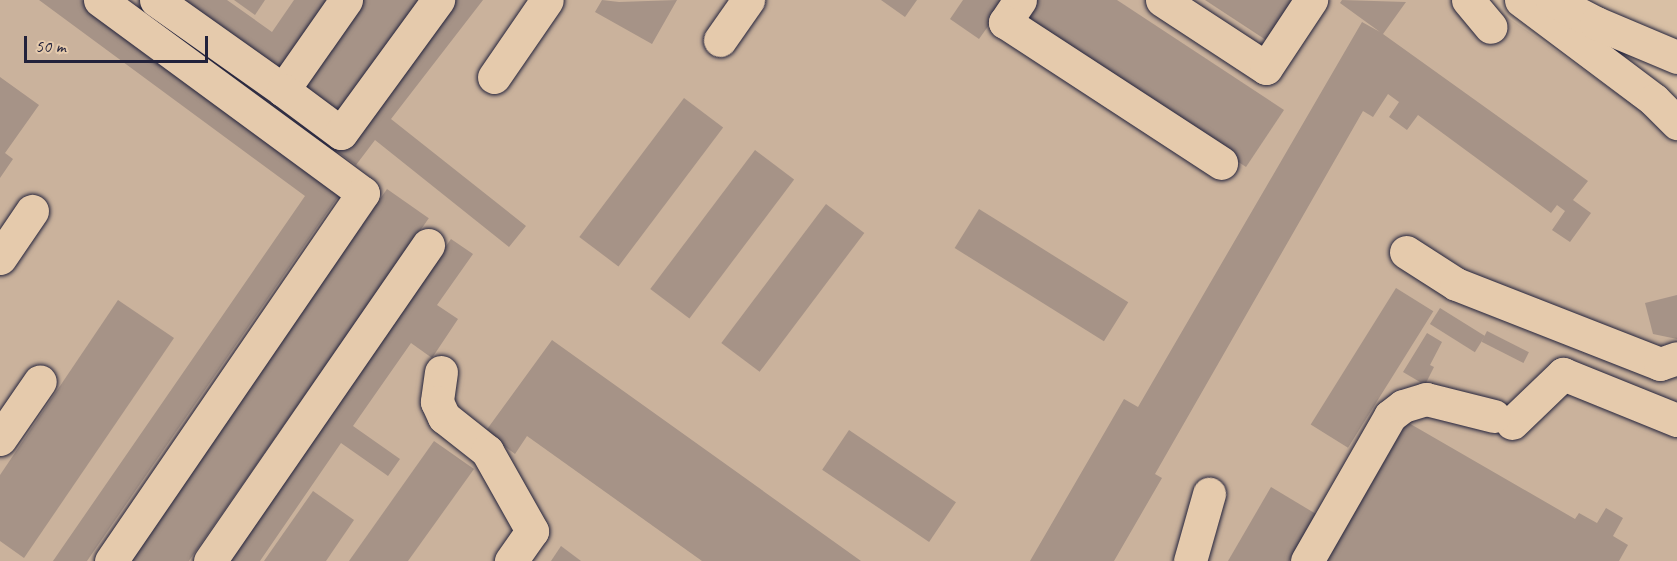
<!DOCTYPE html>
<style>
body{margin:0}
#map{position:relative;width:1677px;height:561px;overflow:hidden;background:#d9c0a5;font-family:Caveat,sans-serif}
div>[style]{position:absolute}
[style*='--x']{left:calc(var(--x)*1px);top:calc(var(--y)*1px);width:calc(var(--w)*1px);rotate:calc(var(--a)*1deg)}
.built>*{inset:0;background:#cab29c}
.building>*{inset:0;background:#a69387;transform-origin:0 0}
.roads{filter:drop-shadow(0 0 2px #22223b) drop-shadow(0 0 2px #22223b)}
.minor>*{height:33px;margin:-16.5px;padding:0 16.5px;transform-origin:16.5px;border-radius:16.5px;background:#e5caac}
.major>*{height:33px;margin:-16.5px;padding:0 16.5px;transform-origin:16.5px;border-radius:16.5px;background:#e5caac}
span{translate:-50% -50%;white-space:nowrap;text-align:center;line-height:1.15;-webkit-text-stroke:4.5px #e5caac;paint-order:stroke}
.scale{position:absolute;left:24px;top:36px;width:184px;height:27px;box-sizing:border-box;border:3px solid #22223b;border-top:0;padding-left:8px;font-size:18px;line-height:21px;white-space:nowrap;color:#22223b;-webkit-text-stroke:4px #e5caac;paint-order:stroke}
</style>
<div id="map">
<div class="built">
<i style="clip-path:polygon(0 0,1483px 0,1664px 126px,1677px 143px,1677px 561px,0 561px)"></i>
</div>
<div class="building">
<i style="clip-path:polygon(39px 0,82px 0,342px 191px,87px 561px,53px 561px,305px 196px)"></i>
<i style="clip-path:polygon(180px 0,227px 0,272px 32px,294px 0,332px 0,281px 72px)"></i>
<i style="clip-path:polygon(234px 0,265px 0,255px 15px)"></i>
<i style="clip-path:polygon(363px 0,423px 0,340px 112px,301px 83px)"></i>
<i style="clip-path:polygon(450px 0,483px 0,391px 119px,526px 226px,509px 247px,375px 140px,356px 165px,335px 150px)"></i>
<i style="clip-path:polygon(602px 0,619px 2px,677px 0,652px 44px,595px 12px)"></i>
<i style="clip-path:polygon(881px 0,917px 0,905px 17px)"></i>
<i style="clip-path:polygon(963px 0,1007px 0,979px 39px,950px 19px)"></i>
<i style="clip-path:polygon(1032px 0,1117px 0,1284px 110px,1246px 167px,1020px 18px)"></i>
<i style="clip-path:polygon(1205px 0,1292px 0,1266px 40px)"></i>
<i style="clip-path:polygon(1342px 0,1406px 2px,1383px 34px,1588px 181px,1573px 200px,1591px 213px,1570px 242px,1552px 230px,1565px 211px,1557px 205px,1551px 213px,1418px 115px,1407px 130px,1389px 117px,1399px 102px,1388px 94px,1373px 117px,1363px 111px,1155px 474px,1162px 478px,1114px 561px,1030px 561px,1124px 399px,1138px 407px,1362px 22px,1380px 32px,1340px 3px)"></i>
<i style="clip-path:polygon(0 77px,39px 105px,5px 153px,13px 159px,0 178px)"></i>
<i style="left:684px;top:98px;width:49px;height:174px;rotate:37deg"></i>
<i style="left:755px;top:150px;width:49px;height:174px;rotate:37deg"></i>
<i style="left:387px;top:189px;width:51px;height:451px;rotate:35deg"></i>
<i style="left:826px;top:204px;width:48px;height:174px;rotate:37deg"></i>
<i style="left:979px;top:209px;width:176px;height:46px;rotate:32deg"></i>
<i style="clip-path:polygon(451px 239px,473px 254px,437px 305px,458px 319px,432px 358px,411px 343px,353px 426px,400px 459px,388px 476px,341px 443px,260px 561px,227px 561px)"></i>
<i style="left:1396px;top:288px;width:44px;height:161px;rotate:32deg"></i>
<i style="clip-path:polygon(1677px 295px,1677px 339px,1653px 334px,1645px 303px)"></i>
<i style="clip-path:polygon(118px 300px,174px 338px,24px 558px,0 541px,0 475px)"></i>
<i style="left:1440px;top:308px;width:53px;height:19px;rotate:32deg"></i>
<i style="left:1487px;top:331px;width:47px;height:12px;rotate:27deg"></i>
<i style="clip-path:polygon(1427px 333px,1442px 342px,1430px 365px,1434px 367px,1425px 385px,1403px 372px)"></i>
<i style="clip-path:polygon(552px 340px,861px 561px,702px 561px,527px 436px,515px 454px,485px 432px)"></i>
<i style="clip-path:polygon(1407px 422px,1575px 519px,1579px 513px,1597px 523px,1606px 508px,1623px 518px,1613px 536px,1628px 545px,1619px 561px,1327px 561px)"></i>
<i style="left:849px;top:430px;width:129px;height:48px;rotate:34deg"></i>
<i style="clip-path:polygon(434px 441px,474px 469px,408px 561px,349px 561px)"></i>
<i style="clip-path:polygon(1271px 487px,1316px 514px,1289px 561px,1228px 561px)"></i>
<i style="clip-path:polygon(313px 491px,354px 520px,326px 561px,264px 561px)"></i>
<i style="clip-path:polygon(561px 546px,581px 561px,551px 561px)"></i>
</div>
<div class="roads">
<div class="minor">
<i style="--x:100;--y:0;--w:326;--a:36.3"></i>
<i style="--x:363;--y:193;--w:446;--a:124.4"></i>
<i style="--x:156;--y:0;--w:156;--a:35.3"></i>
<i style="--x:346;--y:0;--w:110;--a:125"></i>
<i style="--x:283;--y:90;--w:72;--a:36.6"></i>
<i style="--x:341;--y:133;--w:165;--a:-53.9"></i>
<i style="--x:1020;--y:0;--w:27;--a:124"></i>
<i style="--x:1005;--y:22;--w:258;--a:33.1"></i>
<i style="--x:1162;--y:0;--w:124;--a:33.2"></i>
<i style="--x:1266;--y:68;--w:82;--a:-56.5"></i>
<i style="--x:1468;--y:0;--w:35;--a:50"></i>
<i style="--x:720;--y:40;--w:49;--a:-55"></i>
<i style="--x:494;--y:77;--w:93;--a:-55.5"></i>
<i style="--x:1406;--y:252;--w:59;--a:32.6"></i>
<i style="--x:1456;--y:284;--w:219;--a:21.4"></i>
<i style="--x:1660;--y:364;--w:18;--a:-19"></i>
<i style="--x:0;--y:258;--w:57;--a:-55.8"></i>
<i style="--x:441;--y:372;--w:30;--a:98"></i>
<i style="--x:437;--y:402;--w:17;--a:65"></i>
<i style="--x:444;--y:417;--w:55;--a:38.3"></i>
<i style="--x:487;--y:451;--w:92;--a:60.6"></i>
<i style="--x:532;--y:531;--w:37;--a:125"></i>
<i style="--x:1512;--y:423;--w:71;--a:-43.9"></i>
<i style="--x:1563;--y:374;--w:123;--a:22"></i>
<i style="--x:0;--y:439;--w:70;--a:-55.4"></i>
<i style="--x:210;--y:561;--w:384;--a:-55.4"></i>
<i style="--x:1190;--y:561;--w:70;--a:-74.2"></i>
<i style="--x:1307;--y:561;--w:167;--a:-60.2"></i>
<i style="--x:1390;--y:416;--w:16;--a:-38"></i>
<i style="--x:1403;--y:406;--w:24;--a:-17"></i>
<i style="--x:1426;--y:399;--w:70;--a:14"></i>
</div>
<div class="major">
<i style="--x:1521;--y:0;--w:166;--a:36.9"></i>
<i style="--x:1654;--y:100;--w:33;--a:45"></i>
<i style="--x:1552;--y:0;--w:50;--a:27.6"></i>
<i style="--x:1596;--y:23;--w:88;--a:22.8"></i>
</div>
</div>
<div class="scale">50 m</div>
</div>
